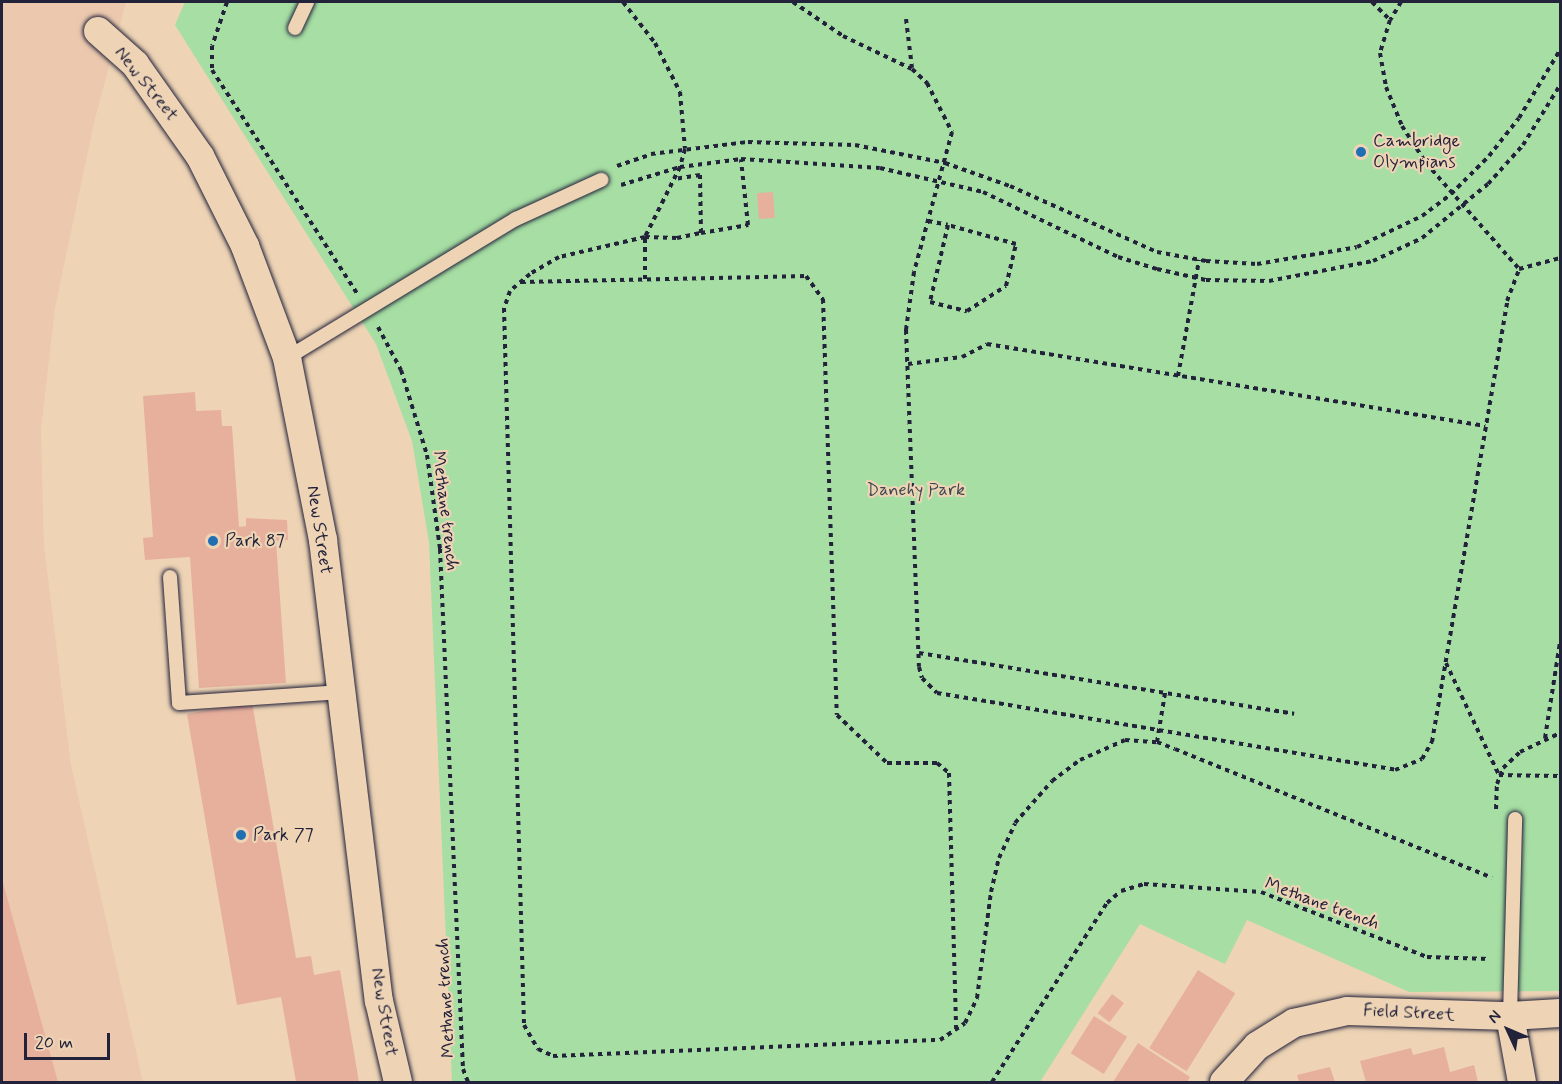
<!DOCTYPE html>
<style>
body{margin:0}
#map{position:relative;width:1562px;height:1084px;overflow:hidden;background:#eed4b5;font-family:Mynerve,sans-serif}
div>[style]{position:absolute}
[style*='--x']{left:calc(var(--x)*1px);top:calc(var(--y)*1px);width:calc(var(--w)*1px);rotate:calc(var(--a)*1deg)}
.built>*{inset:0;background:#ecc9ae}
.green>*{inset:0;background:#a6dea3}
.building>*{inset:0;background:#e7b09d;transform-origin:0 0}
.path>*{height:4px;margin-top:-2px;transform-origin:0;background:repeating-linear-gradient(90deg,#22223b 0 4.5px,transparent 0 9px)}
.roads{filter:drop-shadow(0 0 2px #22223b) drop-shadow(0 0 2px #22223b)}
.lane>*{height:14px;margin:-7px;padding:0 7px;transform-origin:7px;border-radius:7px;background:#eed4b5}
.street>*{height:28px;margin:-14px;padding:0 14px;transform-origin:14px;border-radius:14px;background:#eed4b5}
.dots>*{width:16px;height:16px;translate:-50% -50%;box-sizing:border-box;border:3px solid #eed4b5;border-radius:50%}
span{translate:-50% -50%;white-space:nowrap;text-align:center;line-height:1.15;-webkit-text-stroke:4.5px #eed4b5;paint-order:stroke}
.street-label{font-size:18px;color:#22223b}
.poi-label{font-size:18px;color:#22223b}
.left{translate:0 -50%;text-align:left}
.park-label{font-size:18px;color:#3c4850}
.frame{position:absolute;inset:0;border:3px solid #22223b;pointer-events:none}
.north{position:absolute;left:1478px;top:1000px;width:60px;height:60px;-webkit-text-stroke:4px #eed4b5;paint-order:stroke;rotate:314deg;font-size:16px;font-weight:700;line-height:24px;text-align:center;color:#22223b}
.north::after{content:'';display:block;margin:auto;width:21px;height:27px;background:#22223b;clip-path:polygon(50% 0,100% 100%,50% 72%,0 100%)}
.scale{position:absolute;left:24px;top:1033px;width:86px;height:27px;box-sizing:border-box;border:3px solid #22223b;border-top:0;padding-left:8px;font-size:18px;line-height:21px;white-space:nowrap;color:#22223b;-webkit-text-stroke:4px #eed4b5;paint-order:stroke}
</style>
<div id="map">
<div class="built">
<i style="clip-path:polygon(2px 2px,126px 2px,94px 123px,55px 308px,41px 430px,44px 545px,71px 765px,143px 1082px,2px 1082px)"></i>
</div>
<div class="green">
<i style="clip-path:polygon(185px 2px,1560px 2px,1560px 991px,1409px 992px,1247px 920px,1225px 964px,1140px 924px,1040px 1082px,452px 1082px,429px 542px,412px 441px,376px 344px,175px 25px)"></i>
</div>
<div class="building">
<i style="left:773px;top:192px;width:26px;height:16px;rotate:86deg"></i>
<i style="clip-path:polygon(195px 392px,196px 411px,221px 410px,222px 426px,232px 426px,239px 527px,246px 526px,246px 518px,287px 520px,288px 540px,276px 541px,286px 683px,199px 688px,190px 557px,145px 560px,143px 538px,153px 537px,143px 396px)"></i>
<i style="clip-path:polygon(252px 702px,296px 958px,311px 956px,314px 975px,340px 970px,359px 1082px,296px 1082px,281px 997px,237px 1005px,187px 714px)"></i>
<i style="clip-path:polygon(2px 879px,58px 1082px,2px 1082px)"></i>
<i style="left:1198px;top:970px;width:44px;height:92px;rotate:32deg"></i>
<i style="left:1112px;top:994px;width:15px;height:24px;rotate:37deg"></i>
<i style="left:1094px;top:1016px;width:39px;height:44px;rotate:32deg"></i>
<i style="clip-path:polygon(1138px 1043px,1190px 1077px,1187px 1082px,1113px 1082px)"></i>
<i style="clip-path:polygon(1444px 1047px,1450px 1072px,1474px 1065px,1478px 1082px,1366px 1082px,1360px 1061px,1411px 1048px,1413px 1055px)"></i>
<i style="clip-path:polygon(1330px 1067px,1335px 1082px,1299px 1082px,1297px 1075px)"></i>
</div>
<div class="path">
<i style="--x:227;--y:2;--w:46;--a:108.8"></i>
<i style="--x:212;--y:46;--w:24;--a:90"></i>
<i style="--x:212;--y:70;--w:266;--a:57"></i>
<i style="--x:623;--y:2;--w:52;--a:52"></i>
<i style="--x:655;--y:43;--w:55;--a:63"></i>
<i style="--x:680;--y:92;--w:57;--a:85"></i>
<i style="--x:685;--y:149;--w:19;--a:106"></i>
<i style="--x:680;--y:167;--w:78;--a:116.6"></i>
<i style="--x:645;--y:237;--w:88;--a:166.9"></i>
<i style="--x:559;--y:257;--w:34;--a:150"></i>
<i style="--x:530;--y:274;--w:26;--a:140"></i>
<i style="--x:510;--y:291;--w:18;--a:109"></i>
<i style="--x:504;--y:308;--w:717;--a:88.4"></i>
<i style="--x:524;--y:1025;--w:28;--a:60"></i>
<i style="--x:538;--y:1049;--w:17;--a:25"></i>
<i style="--x:553;--y:1056;--w:387;--a:-2.4"></i>
<i style="--x:940;--y:1040;--w:30;--a:-34"></i>
<i style="--x:965;--y:1023;--w:28;--a:-64"></i>
<i style="--x:977;--y:998;--w:107;--a:-82.5"></i>
<i style="--x:991;--y:892;--w:35;--a:-77"></i>
<i style="--x:999;--y:858;--w:38;--a:-65"></i>
<i style="--x:1015;--y:823;--w:56;--a:-48.6"></i>
<i style="--x:1052;--y:781;--w:35;--a:-37"></i>
<i style="--x:1080;--y:760;--w:49;--a:-24"></i>
<i style="--x:1125;--y:740;--w:32;--a:4"></i>
<i style="--x:1157;--y:742;--w:19;--a:21"></i>
<i style="--x:1175;--y:749;--w:342;--a:22.1"></i>
<i style="--x:793;--y:2;--w:60;--a:34.2"></i>
<i style="--x:843;--y:36;--w:76;--a:25.6"></i>
<i style="--x:912;--y:69;--w:21;--a:43"></i>
<i style="--x:927;--y:83;--w:55;--a:63"></i>
<i style="--x:952;--y:132;--w:145;--a:105.2"></i>
<i style="--x:914;--y:272;--w:59;--a:97.9"></i>
<i style="--x:906;--y:330;--w:337;--a:87.8"></i>
<i style="--x:919;--y:667;--w:11;--a:75"></i>
<i style="--x:922;--y:678;--w:21;--a:45"></i>
<i style="--x:937;--y:693;--w:464;--a:9.5"></i>
<i style="--x:1395;--y:770;--w:29;--a:-22"></i>
<i style="--x:1422;--y:759;--w:20;--a:-60"></i>
<i style="--x:1432;--y:742;--w:447;--a:-80.3"></i>
<i style="--x:1507;--y:301;--w:34;--a:-69"></i>
<i style="--x:1519;--y:269;--w:42;--a:-15"></i>
<i style="--x:1372;--y:2;--w:25;--a:45"></i>
<i style="--x:1401;--y:2;--w:21;--a:121"></i>
<i style="--x:1390;--y:20;--w:34;--a:107"></i>
<i style="--x:1380;--y:53;--w:35;--a:80"></i>
<i style="--x:1386;--y:87;--w:42;--a:67.7"></i>
<i style="--x:1402;--y:126;--w:44;--a:57"></i>
<i style="--x:1426;--y:163;--w:141;--a:48.7"></i>
<i style="--x:906;--y:19;--w:49;--a:83"></i>
<i style="--x:617;--y:166;--w:36;--a:-19"></i>
<i style="--x:651;--y:154;--w:98;--a:-7.1"></i>
<i style="--x:748;--y:142;--w:107;--a:1.6"></i>
<i style="--x:855;--y:145;--w:92;--a:11.3"></i>
<i style="--x:945;--y:163;--w:69;--a:19.5"></i>
<i style="--x:1010;--y:186;--w:161;--a:24.2"></i>
<i style="--x:1157;--y:252;--w:50;--a:10.4"></i>
<i style="--x:1206;--y:261;--w:51;--a:3.4"></i>
<i style="--x:1257;--y:264;--w:101;--a:-9.6"></i>
<i style="--x:1357;--y:247;--w:72;--a:-25.5"></i>
<i style="--x:1422;--y:216;--w:36;--a:-37"></i>
<i style="--x:1451;--y:194;--w:54;--a:-45"></i>
<i style="--x:1489;--y:156;--w:48;--a:-51.7"></i>
<i style="--x:1519;--y:118;--w:79;--a:-58.9"></i>
<i style="--x:621;--y:185;--w:62;--a:-17"></i>
<i style="--x:680;--y:167;--w:62;--a:-7.5"></i>
<i style="--x:741;--y:159;--w:139;--a:3.7"></i>
<i style="--x:880;--y:168;--w:106;--a:13.1"></i>
<i style="--x:983;--y:192;--w:150;--a:25.7"></i>
<i style="--x:1118;--y:257;--w:41;--a:17.1"></i>
<i style="--x:1157;--y:269;--w:50;--a:12.7"></i>
<i style="--x:1206;--y:280;--w:63;--a:0.9"></i>
<i style="--x:1269;--y:281;--w:106;--a:-10.9"></i>
<i style="--x:1373;--y:261;--w:54;--a:-25.1"></i>
<i style="--x:1422;--y:238;--w:85;--a:-39.3"></i>
<i style="--x:1488;--y:184;--w:52;--a:-48.1"></i>
<i style="--x:1523;--y:145;--w:70;--a:-58.3"></i>
<i style="--x:928;--y:221;--w:20;--a:11"></i>
<i style="--x:948;--y:225;--w:79;--a:103.2"></i>
<i style="--x:930;--y:302;--w:38;--a:14"></i>
<i style="--x:967;--y:311;--w:46;--a:-32.7"></i>
<i style="--x:1006;--y:286;--w:43;--a:-76.6"></i>
<i style="--x:1016;--y:244;--w:71;--a:-164.4"></i>
<i style="--x:701;--y:233;--w:48;--a:-9.7"></i>
<i style="--x:748;--y:225;--w:66;--a:-96.1"></i>
<i style="--x:645;--y:279;--w:42;--a:-90"></i>
<i style="--x:645;--y:237;--w:32;--a:2"></i>
<i style="--x:677;--y:238;--w:25;--a:-12"></i>
<i style="--x:701;--y:233;--w:58;--a:-91"></i>
<i style="--x:700;--y:175;--w:26;--a:171"></i>
<i style="--x:521;--y:282;--w:285;--a:-1.2"></i>
<i style="--x:806;--y:276;--w:29;--a:54"></i>
<i style="--x:823;--y:299;--w:416;--a:88.1"></i>
<i style="--x:837;--y:715;--w:69;--a:43.8"></i>
<i style="--x:887;--y:763;--w:50;--a:0"></i>
<i style="--x:937;--y:763;--w:16;--a:40"></i>
<i style="--x:949;--y:773;--w:255;--a:88.4"></i>
<i style="--x:378;--y:327;--w:49;--a:61.9"></i>
<i style="--x:401;--y:370;--w:89;--a:73"></i>
<i style="--x:427;--y:455;--w:95;--a:82.1"></i>
<i style="--x:440;--y:549;--w:521;--a:87.47"></i>
<i style="--x:463;--y:1069;--w:14;--a:69"></i>
<i style="--x:908;--y:364;--w:54;--a:-7.4"></i>
<i style="--x:962;--y:357;--w:28;--a:-27"></i>
<i style="--x:987;--y:344;--w:505;--a:9.35"></i>
<i style="--x:1178;--y:376;--w:118;--a:-79.7"></i>
<i style="--x:919;--y:653;--w:380;--a:9.2"></i>
<i style="--x:1446;--y:663;--w:124;--a:64.7"></i>
<i style="--x:1499;--y:775;--w:61;--a:0.9"></i>
<i style="--x:1545;--y:738;--w:97;--a:-81.1"></i>
<i style="--x:1157;--y:742;--w:50;--a:-80.7"></i>
<i style="--x:1496;--y:809;--w:25;--a:-88"></i>
<i style="--x:1497;--y:784;--w:17;--a:-69"></i>
<i style="--x:1503;--y:768;--w:23;--a:-43"></i>
<i style="--x:1520;--y:752;--w:44;--a:-25.4"></i>
<i style="--x:992;--y:1082;--w:213;--a:-57.3"></i>
<i style="--x:1107;--y:903;--w:18;--a:-41"></i>
<i style="--x:1121;--y:891;--w:24;--a:-17"></i>
<i style="--x:1144;--y:884;--w:117;--a:3.9"></i>
<i style="--x:1261;--y:892;--w:178;--a:21.4"></i>
<i style="--x:1427;--y:957;--w:63;--a:1.8"></i>
</div>
<div class="roads">
<div class="lane">
<i style="--x:295;--y:28;--w:29;--a:-65"></i>
<i style="--x:287;--y:358;--w:268;--a:-31.3"></i>
<i style="--x:516;--y:219;--w:94;--a:-24.6"></i>
<i style="--x:170;--y:577;--w:126;--a:85.9"></i>
<i style="--x:179;--y:703;--w:160;--a:-3.9"></i>
<i style="--x:1510;--y:1016;--w:197;--a:-88.5"></i>
</div>
<div class="street">
<i style="--x:98;--y:31;--w:50;--a:41.7"></i>
<i style="--x:135;--y:64;--w:113;--a:54.8"></i>
<i style="--x:200;--y:156;--w:101;--a:63.4"></i>
<i style="--x:245;--y:246;--w:120;--a:69.4"></i>
<i style="--x:287;--y:358;--w:186;--a:78.8"></i>
<i style="--x:323;--y:540;--w:464;--a:83.1"></i>
<i style="--x:379;--y:1001;--w:83;--a:76.8"></i>
<i style="--x:1510;--y:1016;--w:67;--a:79.7"></i>
<i style="--x:1224;--y:1082;--w:49;--a:-47.5"></i>
<i style="--x:1257;--y:1046;--w:44;--a:-31.9"></i>
<i style="--x:1294;--y:1023;--w:54;--a:-12.8"></i>
<i style="--x:1347;--y:1011;--w:163;--a:1.8"></i>
<i style="--x:1510;--y:1016;--w:50;--a:-3.4"></i>
</div>
</div>
<div class="dots">
<i style="left:1361px;top:152px;background:#1f6fb2"></i>
<i style="left:213px;top:541px;background:#1f6fb2"></i>
<i style="left:241px;top:835px;background:#1f6fb2"></i>
</div>
<div class="street-label">
<span style="left:146px;top:84px;rotate:51deg">New Street</span>
<span style="left:445px;top:511px;rotate:83deg">Methane trench</span>
<span style="left:319px;top:530px;rotate:81deg">New Street</span>
<span style="left:1322px;top:904px;rotate:20deg">Methane trench</span>
<span style="left:446px;top:998px;rotate:-93deg">Methane trench</span>
<span style="left:384px;top:1012px;rotate:80deg">New Street</span>
<span style="left:1409px;top:1013px;rotate:3deg">Field Street</span>
</div>
<div class="poi-label">
<span class="left" style="left:1373px;top:152px">Cambridge<br>Olympians</span>
<span class="left" style="left:225px;top:541px">Park 87</span>
<span class="left" style="left:253px;top:835px">Park 77</span>
</div>
<div class="park-label">
<span style="left:916px;top:490px">Danehy Park</span>
</div>
<div class="frame"></div>
<div class="north">N</div>
<div class="scale">20 m</div>
</div>
